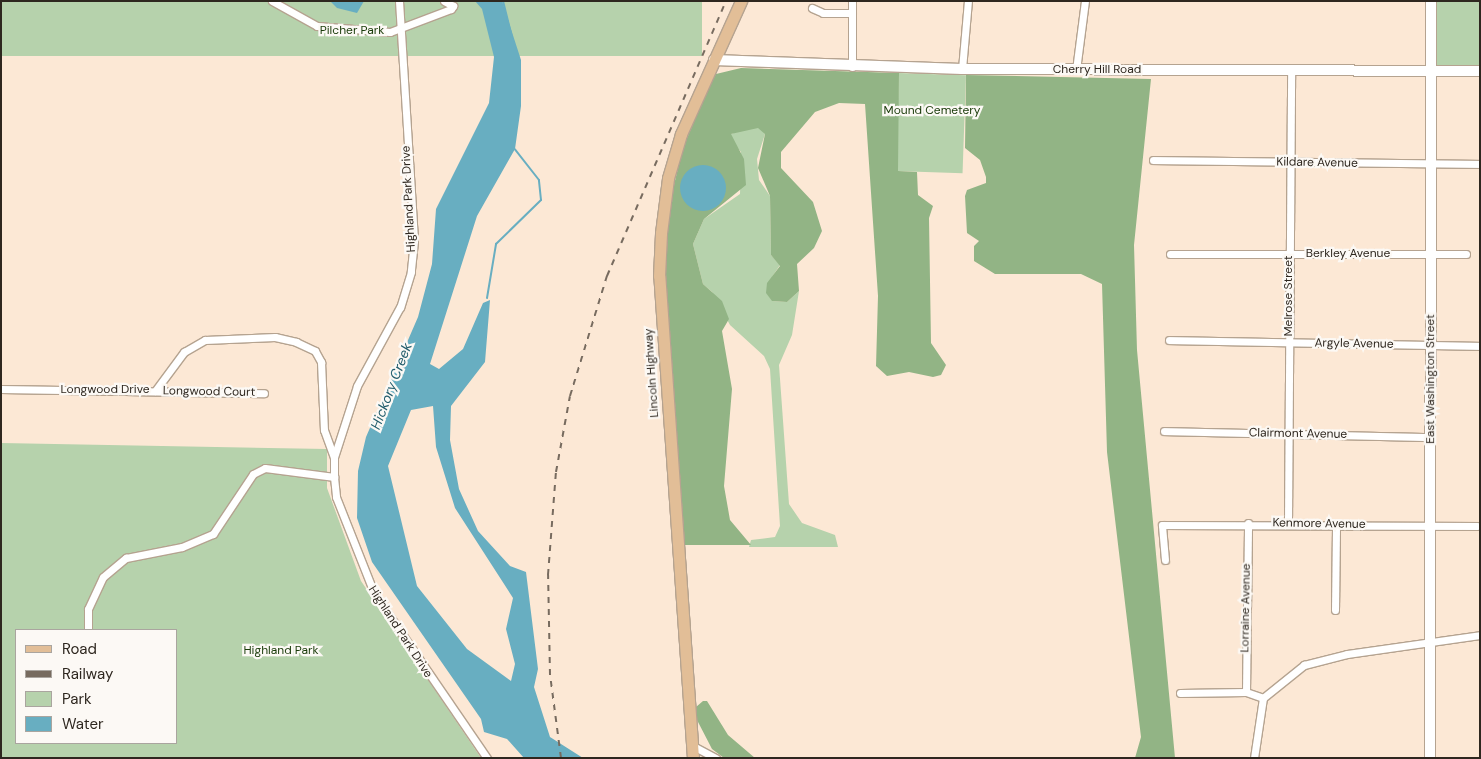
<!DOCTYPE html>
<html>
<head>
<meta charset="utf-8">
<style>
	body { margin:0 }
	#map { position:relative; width:1481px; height:759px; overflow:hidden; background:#fce8d5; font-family:"DM Sans",sans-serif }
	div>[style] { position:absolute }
	.green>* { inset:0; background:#b6d2ac; transform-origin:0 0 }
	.forest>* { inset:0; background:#92b485 }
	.water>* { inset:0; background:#68aec1 }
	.round { border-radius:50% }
	.stream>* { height:2px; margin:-1px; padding:0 1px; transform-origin:1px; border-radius:1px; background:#68aec1 }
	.roads { filter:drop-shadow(1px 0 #b5a390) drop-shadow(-1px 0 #b5a390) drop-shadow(0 1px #b5a390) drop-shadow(0 -1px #b5a390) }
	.street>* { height:7px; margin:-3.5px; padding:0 3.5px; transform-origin:3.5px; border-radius:3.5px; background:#fff }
	.secondary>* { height:10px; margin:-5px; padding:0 5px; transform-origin:5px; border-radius:5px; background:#fff }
	.primary>* { height:11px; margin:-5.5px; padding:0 5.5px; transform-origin:5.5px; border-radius:5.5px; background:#e2be97 }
	.rail>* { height:2px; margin-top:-1px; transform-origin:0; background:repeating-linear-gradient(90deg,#776b5f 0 6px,transparent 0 12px) }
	span { translate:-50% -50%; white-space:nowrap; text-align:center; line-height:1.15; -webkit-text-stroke:4.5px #fcf9f5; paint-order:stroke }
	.park-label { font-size:12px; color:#183a08 }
	.street-label { font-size:12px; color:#2e271f }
	.water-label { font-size:14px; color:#235d6c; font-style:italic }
	.frame { position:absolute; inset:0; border:2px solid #2e271f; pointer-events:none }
	.legend { position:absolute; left:15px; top:629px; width:162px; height:115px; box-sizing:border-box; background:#fcf9f5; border:1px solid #aaa59f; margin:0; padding:6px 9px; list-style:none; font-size:15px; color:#2e271f }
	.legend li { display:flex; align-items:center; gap:10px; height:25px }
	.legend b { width:25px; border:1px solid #aaa59f }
</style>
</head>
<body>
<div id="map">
	<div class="green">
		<div style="left:1px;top:1px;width:701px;height:55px"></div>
		<div style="left:1434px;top:1px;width:46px;height:68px"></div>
		<div style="left:899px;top:73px;width:67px;height:98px;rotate:2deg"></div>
		<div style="clip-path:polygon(748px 128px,762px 128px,765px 134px,757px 159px,759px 180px,770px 196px,771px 255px,780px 265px,772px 277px,772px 301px,787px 302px,799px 291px,792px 335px,779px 365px,789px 504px,802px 523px,835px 535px,838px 547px,749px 547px,751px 540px,775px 537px,780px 526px,770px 369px,764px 356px,730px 325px,712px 292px,703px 284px,693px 244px,704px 219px,740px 194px,741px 152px,730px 139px,731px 134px)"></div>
		<div style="clip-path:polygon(evenodd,1px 443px,327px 449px,327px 488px,361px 581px,481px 758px,1px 758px,1px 443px,16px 630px,176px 630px,176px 743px,16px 743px,16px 630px)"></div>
	</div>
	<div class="forest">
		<div style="clip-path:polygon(741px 68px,899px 73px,898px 171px,917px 172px,918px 195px,933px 206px,929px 218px,931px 343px,946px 365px,941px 375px,933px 377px,909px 372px,887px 376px,876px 366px,878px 296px,865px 104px,839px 103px,815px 112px,781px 152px,781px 168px,813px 202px,822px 231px,814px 248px,797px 264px,799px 291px,787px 302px,772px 301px,766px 293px,767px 283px,780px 266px,771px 255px,770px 196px,758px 168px,765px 134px,758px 128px,731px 134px,744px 159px,746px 185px,704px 219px,693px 244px,703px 284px,722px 301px,729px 319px,722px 331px,732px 389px,724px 486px,730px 520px,751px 545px,681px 545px,663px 257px,670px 201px,683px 148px,710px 83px,716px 74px)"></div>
		<div style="clip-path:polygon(966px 75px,1151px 79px,1134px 245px,1137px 350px,1175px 758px,1135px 758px,1141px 737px,1107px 452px,1102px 284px,1081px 274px,995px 274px,974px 261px,974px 246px,979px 241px,967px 233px,965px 196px,967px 190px,986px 183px,986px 177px,980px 160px,965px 148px)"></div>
		<div style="clip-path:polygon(703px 701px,707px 701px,728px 735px,755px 758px,724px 758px,712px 749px,697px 720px,696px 707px)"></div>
	</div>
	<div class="water">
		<div style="clip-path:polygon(330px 1px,364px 1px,357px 13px,337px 8px)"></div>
		<div style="clip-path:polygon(evenodd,475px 1px,502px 1px,521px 60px,521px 106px,515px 149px,477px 216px,430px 364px,439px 369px,463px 349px,483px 303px,490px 300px,485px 362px,451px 406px,450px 440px,459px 489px,478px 531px,510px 566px,526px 572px,538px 669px,534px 687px,550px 737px,583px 758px,524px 758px,507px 739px,484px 732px,481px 719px,372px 562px,357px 518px,358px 471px,366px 437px,418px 317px,432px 264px,436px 209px,489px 103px,494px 57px,482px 9px,475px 1px,433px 406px,436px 447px,455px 508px,513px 598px,506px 629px,515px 664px,511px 681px,467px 649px,417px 586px,388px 466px,411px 410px,433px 406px)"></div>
		<div class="round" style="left:680px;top:165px;width:46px;height:46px"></div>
	</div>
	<div class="stream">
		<div style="left:503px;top:1px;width:37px;rotate:76deg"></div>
		<div style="left:487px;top:298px;width:55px;rotate:-80.5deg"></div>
		<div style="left:496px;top:244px;width:63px;rotate:-44.4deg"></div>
		<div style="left:541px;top:200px;width:20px;rotate:-96deg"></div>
		<div style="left:539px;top:180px;width:39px;rotate:-128deg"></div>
	</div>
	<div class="roads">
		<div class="street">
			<div style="left:272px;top:1px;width:51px;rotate:29.1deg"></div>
			<div style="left:317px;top:26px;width:73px;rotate:4.7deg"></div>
			<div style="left:390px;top:32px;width:65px;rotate:-20.7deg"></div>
			<div style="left:451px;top:9px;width:4px;rotate:-56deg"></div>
			<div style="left:453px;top:6px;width:10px;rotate:-151deg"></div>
			<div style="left:399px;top:1px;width:240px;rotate:86.4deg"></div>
			<div style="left:414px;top:241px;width:31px;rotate:96deg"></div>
			<div style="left:411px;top:272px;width:37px;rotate:107deg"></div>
			<div style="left:400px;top:307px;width:90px;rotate:118.6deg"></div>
			<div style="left:357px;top:386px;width:75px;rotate:107.9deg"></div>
			<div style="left:334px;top:457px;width:20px;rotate:90deg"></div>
			<div style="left:334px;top:477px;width:20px;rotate:84deg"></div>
			<div style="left:336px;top:497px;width:103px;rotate:68.4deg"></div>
			<div style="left:374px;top:593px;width:200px;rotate:55.6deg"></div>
			<div style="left:812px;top:8px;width:12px;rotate:24deg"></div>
			<div style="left:823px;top:13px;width:29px"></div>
			<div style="left:852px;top:67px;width:66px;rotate:-90deg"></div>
			<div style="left:962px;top:69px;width:68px;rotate:-85deg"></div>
			<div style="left:1076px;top:70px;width:70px;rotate:-82.6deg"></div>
			<div style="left:1153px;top:160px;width:327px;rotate:0.7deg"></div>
			<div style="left:1170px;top:254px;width:296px"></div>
			<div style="left:1169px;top:340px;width:311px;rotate:1.1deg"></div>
			<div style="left:1px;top:389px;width:263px;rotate:0.9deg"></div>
			<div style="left:155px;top:391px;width:49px;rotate:-53.4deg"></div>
			<div style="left:184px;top:352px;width:24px;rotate:-30deg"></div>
			<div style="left:205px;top:340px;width:70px;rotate:-2.5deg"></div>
			<div style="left:275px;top:337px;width:22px;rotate:13deg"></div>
			<div style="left:296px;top:342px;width:21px;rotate:25deg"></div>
			<div style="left:315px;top:351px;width:13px;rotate:61deg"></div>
			<div style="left:321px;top:362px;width:68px;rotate:87.5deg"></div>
			<div style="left:324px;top:430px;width:29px;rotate:70deg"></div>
			<div style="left:1164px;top:431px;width:267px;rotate:1.3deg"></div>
			<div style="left:1288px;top:522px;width:452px;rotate:-89.6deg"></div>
			<div style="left:1165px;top:560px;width:35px;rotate:-95deg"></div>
			<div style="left:1162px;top:525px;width:315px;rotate:0.2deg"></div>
			<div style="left:1335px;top:610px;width:86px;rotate:-89.3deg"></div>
			<div style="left:88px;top:630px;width:21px;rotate:-90deg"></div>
			<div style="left:88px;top:609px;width:35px;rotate:-65deg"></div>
			<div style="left:103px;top:577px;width:30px;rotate:-40deg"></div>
			<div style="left:126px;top:558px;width:57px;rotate:-11.1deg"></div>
			<div style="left:182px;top:547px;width:34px;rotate:-23deg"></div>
			<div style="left:213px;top:534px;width:72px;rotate:-56.3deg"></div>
			<div style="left:253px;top:474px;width:13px;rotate:-27deg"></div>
			<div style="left:265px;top:468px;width:70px;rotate:7.4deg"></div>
			<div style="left:1246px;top:692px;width:169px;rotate:-89.3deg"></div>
			<div style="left:1180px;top:693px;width:66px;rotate:-0.9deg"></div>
			<div style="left:1246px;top:692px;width:18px;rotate:19deg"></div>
			<div style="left:693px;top:746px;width:26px;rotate:28deg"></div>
			<div style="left:1254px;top:758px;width:61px;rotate:-81.5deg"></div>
			<div style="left:1263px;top:698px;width:53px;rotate:-38.8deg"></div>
			<div style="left:1304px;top:665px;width:44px;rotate:-14.3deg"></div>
			<div style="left:1347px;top:654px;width:134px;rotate:-8.1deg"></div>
		</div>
		<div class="secondary">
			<div style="left:714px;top:60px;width:248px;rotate:2.1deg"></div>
			<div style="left:962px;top:69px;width:518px;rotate:0.22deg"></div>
			<div style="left:1430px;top:758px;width:757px;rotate:-89.92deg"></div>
		</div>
		<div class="primary">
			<div style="left:693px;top:758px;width:483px;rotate:-94deg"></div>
			<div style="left:659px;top:276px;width:43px;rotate:-87.3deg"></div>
			<div style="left:661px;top:233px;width:55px;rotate:-82.7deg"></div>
			<div style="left:668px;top:178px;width:46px;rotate:-73.5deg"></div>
			<div style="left:681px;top:134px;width:146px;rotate:-65.7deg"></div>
		</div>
	</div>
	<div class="rail">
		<div style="left:561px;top:758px;width:84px;rotate:-97.5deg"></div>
		<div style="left:550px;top:675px;width:100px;rotate:-91.1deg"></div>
		<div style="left:548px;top:575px;width:103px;rotate:-85.6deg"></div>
		<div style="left:556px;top:472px;width:77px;rotate:-79.6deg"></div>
		<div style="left:570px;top:396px;width:126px;rotate:-72.9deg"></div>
		<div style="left:607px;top:276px;width:300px;rotate:-66.6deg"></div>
	</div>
	<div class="park-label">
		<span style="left:352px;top:31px">Pilcher Park</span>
		<span style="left:932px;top:111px">Mound Cemetery</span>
		<span style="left:281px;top:651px">Highland Park</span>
	</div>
	<div class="street-label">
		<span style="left:1097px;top:70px">Cherry Hill Road</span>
		<span style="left:1317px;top:163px;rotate:1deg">Kildare Avenue</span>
		<span style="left:409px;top:199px;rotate:-93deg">Highland Park Drive</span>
		<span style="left:1348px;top:254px">Berkley Avenue</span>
		<span style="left:1289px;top:296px;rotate:-90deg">Melrose Street</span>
		<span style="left:1354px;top:344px;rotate:1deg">Argyle Avenue</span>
		<span style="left:652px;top:373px;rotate:-94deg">Lincoln Highway</span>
		<span style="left:1431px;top:379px;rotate:-90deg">East Washington Street</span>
		<span style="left:105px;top:390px">Longwood Drive</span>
		<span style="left:209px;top:392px;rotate:1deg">Longwood Court</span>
		<span style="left:1298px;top:434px;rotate:1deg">Clairmont Avenue</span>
		<span style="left:1319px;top:524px;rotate:1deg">Kenmore Avenue</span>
		<span style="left:1246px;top:608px;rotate:-89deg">Lorraine Avenue</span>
		<span style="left:400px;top:632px;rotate:57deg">Highland Park Drive</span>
	</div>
	<div class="water-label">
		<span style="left:391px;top:386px;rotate:-69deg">Hickory Creek</span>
	</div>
	<div class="frame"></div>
	<ul class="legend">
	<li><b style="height:6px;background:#e2be97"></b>Road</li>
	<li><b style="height:6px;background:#776b5f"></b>Railway</li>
	<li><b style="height:14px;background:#b6d2ac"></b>Park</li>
	<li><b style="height:14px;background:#68aec1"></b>Water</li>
	</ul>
</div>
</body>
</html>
